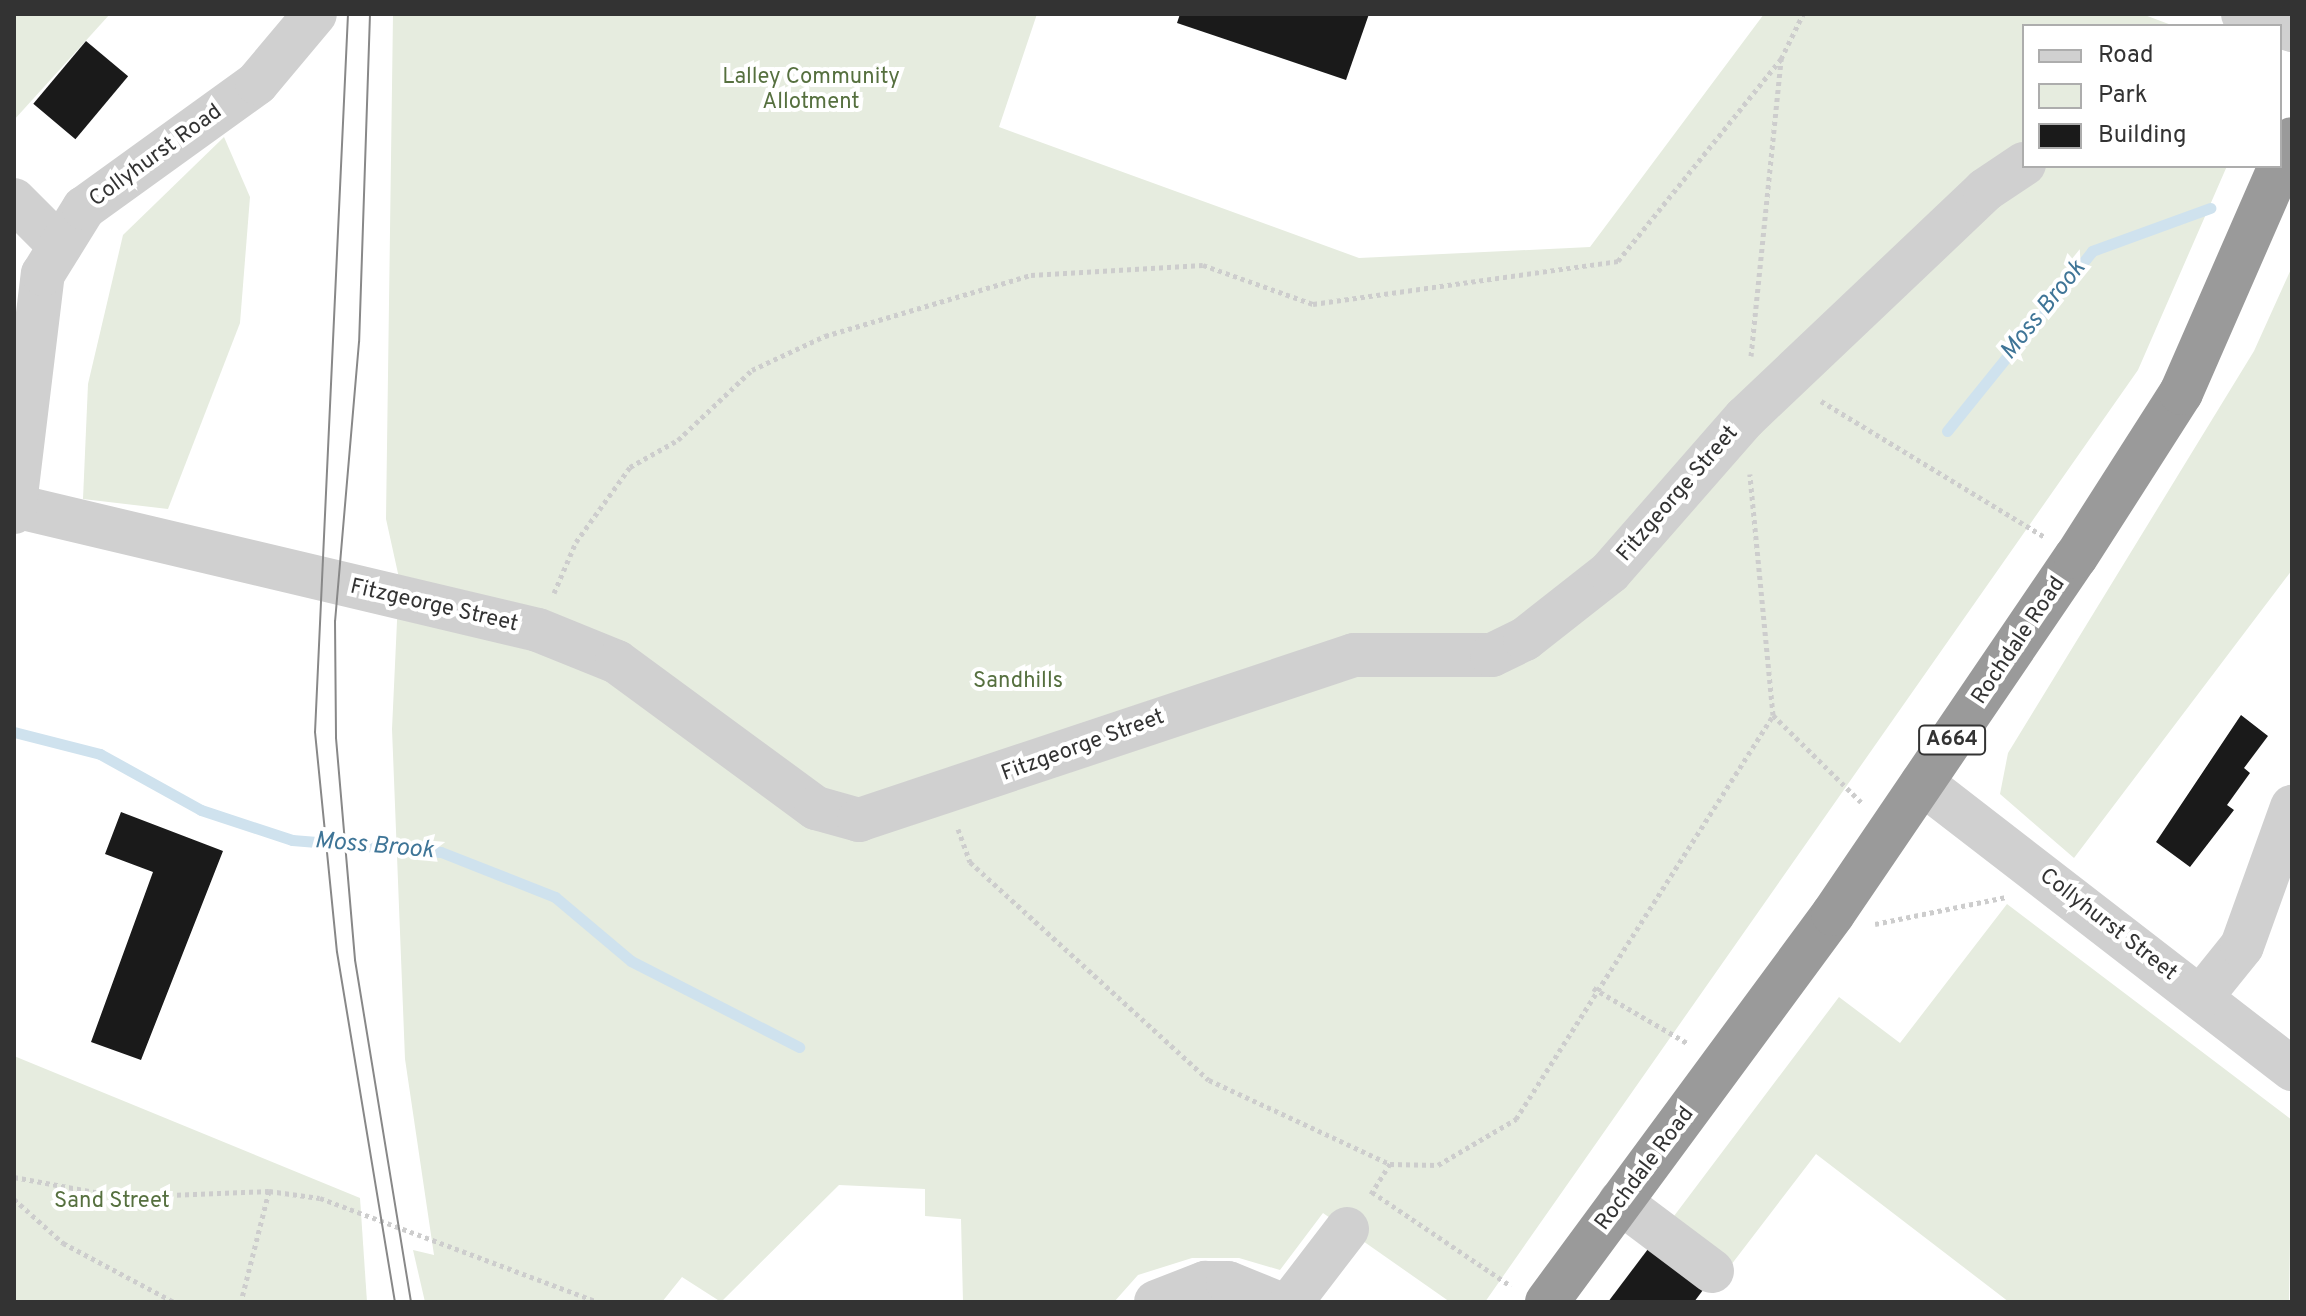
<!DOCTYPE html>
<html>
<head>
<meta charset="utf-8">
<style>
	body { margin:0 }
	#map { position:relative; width:2306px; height:1316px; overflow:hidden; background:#fff; font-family:Overpass,sans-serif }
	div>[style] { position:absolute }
	.green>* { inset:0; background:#e6ecdf }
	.stream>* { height:11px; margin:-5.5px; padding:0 5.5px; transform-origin:5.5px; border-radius:5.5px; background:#cfe2ee }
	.building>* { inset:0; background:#1a1a1a; transform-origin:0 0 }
	.path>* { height:5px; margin-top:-2.5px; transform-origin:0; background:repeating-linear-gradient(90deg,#cdcdcd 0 4px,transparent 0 8px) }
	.minor>* { height:44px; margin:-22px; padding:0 22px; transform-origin:22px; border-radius:22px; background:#d0d0d0 }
	.highway>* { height:44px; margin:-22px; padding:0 22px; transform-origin:22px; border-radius:22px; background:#9a9a9a }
	.tram>* { height:2px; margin:-1px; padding:0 1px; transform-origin:1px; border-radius:1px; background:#888 }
	span { translate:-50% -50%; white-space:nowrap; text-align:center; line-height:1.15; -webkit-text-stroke:8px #fff; paint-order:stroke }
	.shield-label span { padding:2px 6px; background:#fff; border:2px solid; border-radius:6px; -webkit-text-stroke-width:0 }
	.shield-label { font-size:20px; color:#333; font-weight:700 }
	.park-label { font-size:22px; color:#56703f }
	.street-label { font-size:22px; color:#333 }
	.water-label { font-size:24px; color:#3f7597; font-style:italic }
	.frame { position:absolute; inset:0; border:16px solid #333; pointer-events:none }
	.legend { position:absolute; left:2022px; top:24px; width:260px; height:144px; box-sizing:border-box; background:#fff; border:2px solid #adadad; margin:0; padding:10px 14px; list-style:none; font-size:24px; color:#333 }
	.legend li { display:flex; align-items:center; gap:16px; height:40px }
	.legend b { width:40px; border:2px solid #adadad }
</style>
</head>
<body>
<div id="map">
	<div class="green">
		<div style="clip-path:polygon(14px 14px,110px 14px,14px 120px)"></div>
		<div style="clip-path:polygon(393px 14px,1037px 14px,999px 127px,1359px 258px,1590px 247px,1764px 14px,2142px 14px,2174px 26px,2024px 26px,2024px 166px,2227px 166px,2138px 370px,1485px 1302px,1450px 1302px,1323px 1213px,1280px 1270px,1239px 1258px,1192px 1258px,1138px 1275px,1114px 1302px,963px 1302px,961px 1219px,925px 1216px,925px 1189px,839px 1185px,721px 1302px,682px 1277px,662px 1302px,425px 1302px,413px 1250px,434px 1255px,405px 1059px,392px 729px,399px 578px,386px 519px)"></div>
		<div style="clip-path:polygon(224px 137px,250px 197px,240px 323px,168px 509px,83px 499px,88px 384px,123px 235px)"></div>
		<div style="clip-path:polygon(2292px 267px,2292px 570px,2074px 858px,2000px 794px,2008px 753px,2254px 351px)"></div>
		<div style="clip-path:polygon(2007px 904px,2292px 1120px,2289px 1302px,2009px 1302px,1816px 1154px,1731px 1265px,1671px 1220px,1839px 997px,1900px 1043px)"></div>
		<div style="clip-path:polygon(14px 1056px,360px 1198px,367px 1302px,14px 1302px)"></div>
	</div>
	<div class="stream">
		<div style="left:1947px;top:431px;width:231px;rotate:-51.1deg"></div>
		<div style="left:2092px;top:251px;width:126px;rotate:-20deg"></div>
		<div style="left:14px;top:732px;width:89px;rotate:14.3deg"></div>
		<div style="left:100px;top:754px;width:115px;rotate:29deg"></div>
		<div style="left:201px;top:810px;width:96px;rotate:18.2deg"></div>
		<div style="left:292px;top:840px;width:149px;rotate:4.6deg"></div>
		<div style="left:441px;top:852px;width:123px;rotate:21.5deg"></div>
		<div style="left:555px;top:897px;width:99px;rotate:40.1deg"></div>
		<div style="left:631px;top:961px;width:189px;rotate:27.1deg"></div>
	</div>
	<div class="building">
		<div style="clip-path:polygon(1180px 14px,1369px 14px,1346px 80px,1177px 23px)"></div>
		<div style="left:86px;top:41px;width:55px;height:82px;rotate:40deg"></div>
		<div style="clip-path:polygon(2241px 715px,2268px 736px,2244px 768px,2250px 773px,2227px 805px,2234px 810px,2190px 867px,2156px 842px)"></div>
		<div style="clip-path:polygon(121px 812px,223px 851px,141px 1060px,91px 1042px,153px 872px,105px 854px)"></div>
		<div style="clip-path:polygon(1648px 1249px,1703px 1290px,1694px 1302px,1608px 1302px)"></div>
	</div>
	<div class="path">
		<div style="left:1751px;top:356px;width:299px;rotate:-84.2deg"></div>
		<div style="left:1821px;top:401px;width:262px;rotate:31.3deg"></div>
		<div style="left:554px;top:593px;width:56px;rotate:-66.7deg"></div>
		<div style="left:576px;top:542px;width:92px;rotate:-54.2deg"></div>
		<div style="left:630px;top:467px;width:55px;rotate:-29.4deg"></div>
		<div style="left:678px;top:440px;width:102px;rotate:-43.4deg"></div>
		<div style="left:752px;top:370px;width:81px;rotate:-25deg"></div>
		<div style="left:825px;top:336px;width:215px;rotate:-16.5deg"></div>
		<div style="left:1031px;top:275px;width:172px;rotate:-3.3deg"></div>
		<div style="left:1203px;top:265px;width:117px;rotate:19.5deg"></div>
		<div style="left:1313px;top:304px;width:308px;rotate:-8deg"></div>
		<div style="left:1618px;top:261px;width:260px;rotate:-51.1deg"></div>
		<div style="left:1781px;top:59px;width:50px;rotate:-63.9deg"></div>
		<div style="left:1773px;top:715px;width:127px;rotate:44.7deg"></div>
		<div style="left:958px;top:829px;width:35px;rotate:70deg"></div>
		<div style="left:970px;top:862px;width:323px;rotate:42.4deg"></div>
		<div style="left:1209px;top:1080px;width:200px;rotate:24.9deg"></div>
		<div style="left:1390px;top:1164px;width:48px;rotate:1.2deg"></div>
		<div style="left:1438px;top:1165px;width:91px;rotate:-30.5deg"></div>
		<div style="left:1516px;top:1119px;width:479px;rotate:-57.5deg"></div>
		<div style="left:1773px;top:715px;width:242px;rotate:-95.5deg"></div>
		<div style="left:1875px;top:924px;width:134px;rotate:-11.6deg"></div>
		<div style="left:1593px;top:988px;width:109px;rotate:30.3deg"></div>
		<div style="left:14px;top:1177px;width:109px;rotate:10.6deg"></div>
		<div style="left:121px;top:1197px;width:148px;rotate:-2.3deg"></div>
		<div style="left:269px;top:1191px;width:114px;rotate:104.2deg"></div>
		<div style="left:269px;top:1191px;width:51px;rotate:7.8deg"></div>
		<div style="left:320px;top:1198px;width:297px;rotate:20.5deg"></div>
		<div style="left:1372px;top:1192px;width:168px;rotate:34.1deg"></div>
		<div style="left:1371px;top:1194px;width:36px;rotate:-58deg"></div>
		<div style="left:14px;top:1199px;width:66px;rotate:41.9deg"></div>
		<div style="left:63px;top:1243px;width:126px;rotate:28deg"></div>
	</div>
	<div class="minor">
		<div style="left:2243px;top:14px;width:52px;rotate:18.1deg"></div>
		<div style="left:14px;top:200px;width:65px;rotate:45deg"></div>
		<div style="left:15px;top:506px;width:537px;rotate:13.34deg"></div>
		<div style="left:538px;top:630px;width:85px;rotate:22.1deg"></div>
		<div style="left:617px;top:662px;width:247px;rotate:36.3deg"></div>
		<div style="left:816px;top:808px;width:45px;rotate:15.6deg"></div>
		<div style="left:859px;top:820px;width:522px;rotate:-18.43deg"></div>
		<div style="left:1354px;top:655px;width:138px"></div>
		<div style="left:1492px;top:655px;width:37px;rotate:-26deg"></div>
		<div style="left:1525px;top:639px;width:108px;rotate:-38.2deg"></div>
		<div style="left:1610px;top:572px;width:205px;rotate:-48.8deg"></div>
		<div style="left:1745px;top:418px;width:331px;rotate:-43.5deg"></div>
		<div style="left:1985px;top:190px;width:47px;rotate:-33.7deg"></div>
		<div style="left:14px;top:512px;width:240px;rotate:-83.1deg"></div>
		<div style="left:43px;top:274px;width:78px;rotate:-58.2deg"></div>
		<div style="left:84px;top:208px;width:213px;rotate:-35.8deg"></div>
		<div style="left:257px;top:83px;width:90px;rotate:-50deg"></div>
		<div style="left:1922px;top:783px;width:468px;rotate:37.7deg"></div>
		<div style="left:2201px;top:997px;width:65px;rotate:-51.2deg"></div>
		<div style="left:2242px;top:946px;width:148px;rotate:-70.2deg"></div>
		<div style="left:1620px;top:1202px;width:115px;rotate:36.9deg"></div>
		<div style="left:1156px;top:1302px;width:53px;rotate:-21.2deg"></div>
		<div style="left:1205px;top:1283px;width:23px"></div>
		<div style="left:1228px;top:1283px;width:51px;rotate:22deg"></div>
		<div style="left:1291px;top:1302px;width:92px;rotate:-52.5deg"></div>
	</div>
	<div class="highway">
		<div style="left:1547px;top:1302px;width:482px;rotate:-53.6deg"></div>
		<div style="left:1833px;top:914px;width:432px;rotate:-55.8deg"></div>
		<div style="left:2076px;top:557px;width:195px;rotate:-57.4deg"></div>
		<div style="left:2181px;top:393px;width:277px;rotate:-66.4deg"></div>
	</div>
	<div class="tram">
		<div style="left:348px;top:14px;width:719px;rotate:92.63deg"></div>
		<div style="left:315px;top:732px;width:221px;rotate:84.3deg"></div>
		<div style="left:337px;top:952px;width:355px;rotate:80.6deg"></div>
		<div style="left:370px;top:14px;width:328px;rotate:91.9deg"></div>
		<div style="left:359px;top:342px;width:280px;rotate:94.9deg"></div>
		<div style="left:335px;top:621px;width:117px;rotate:89.5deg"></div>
		<div style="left:336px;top:738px;width:223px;rotate:85.1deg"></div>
		<div style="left:355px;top:960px;width:347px;rotate:80.7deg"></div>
	</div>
	<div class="shield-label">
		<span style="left:1952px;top:740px">A664</span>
	</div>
	<div class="park-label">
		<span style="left:811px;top:90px">Lalley Community<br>Allotment</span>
		<span style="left:1018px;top:682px">Sandhills</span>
		<span style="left:112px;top:1202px">Sand Street</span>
	</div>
	<div class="street-label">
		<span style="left:156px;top:156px;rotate:-36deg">Collyhurst Road</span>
		<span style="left:1678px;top:494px;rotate:-49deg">Fitzgeorge Street</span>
		<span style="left:434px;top:606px;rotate:13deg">Fitzgeorge Street</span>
		<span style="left:2019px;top:641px;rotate:-56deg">Rochdale Road</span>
		<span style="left:1083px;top:746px;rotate:-20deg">Fitzgeorge Street</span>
		<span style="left:2108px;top:925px;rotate:38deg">Collyhurst Street</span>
		<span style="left:1645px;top:1169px;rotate:-53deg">Rochdale Road</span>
	</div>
	<div class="water-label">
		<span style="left:2044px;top:311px;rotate:-51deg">Moss Brook</span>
		<span style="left:374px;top:847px;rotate:5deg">Moss Brook</span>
	</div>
	<div class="frame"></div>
	<ul class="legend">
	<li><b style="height:10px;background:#d0d0d0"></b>Road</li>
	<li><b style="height:22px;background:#e6ecdf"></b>Park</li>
	<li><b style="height:22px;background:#1a1a1a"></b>Building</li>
	</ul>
</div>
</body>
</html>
